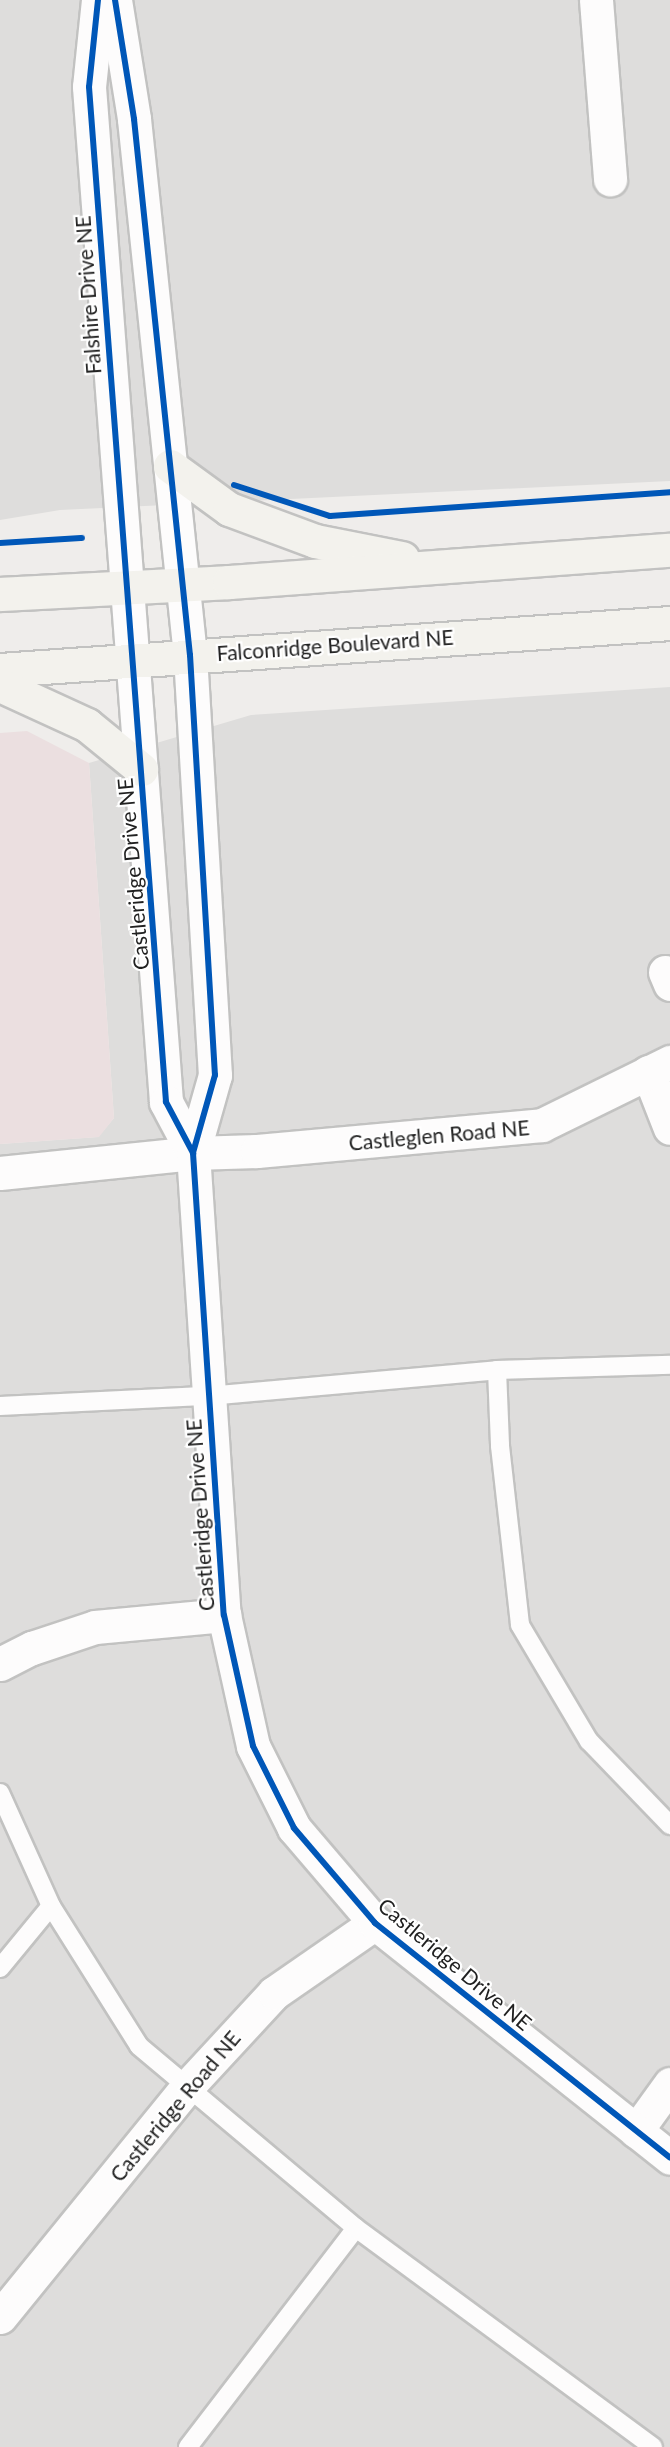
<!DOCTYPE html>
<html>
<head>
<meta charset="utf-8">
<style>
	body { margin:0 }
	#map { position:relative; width:670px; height:2447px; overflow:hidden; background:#efedeb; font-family:Lato,sans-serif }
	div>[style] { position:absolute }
	.residential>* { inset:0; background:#dedddc }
	.commercial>* { inset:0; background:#ebdfe0 }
	.roads { filter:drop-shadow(2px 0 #c2c2c1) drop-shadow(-2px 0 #c2c2c1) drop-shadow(0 2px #c2c2c1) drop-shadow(0 -2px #c2c2c1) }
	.service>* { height:18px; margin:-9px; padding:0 9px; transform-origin:9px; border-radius:9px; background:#fdfcfc }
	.minor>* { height:33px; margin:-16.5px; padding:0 16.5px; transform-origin:16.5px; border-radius:16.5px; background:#fdfcfc }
	.tertiary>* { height:33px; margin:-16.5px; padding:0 16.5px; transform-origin:16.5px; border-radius:16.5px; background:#fdfcfc }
	.secondary>* { height:33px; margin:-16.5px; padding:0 16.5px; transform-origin:16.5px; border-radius:16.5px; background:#f3f2ed }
	.cycleway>* { height:6px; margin:-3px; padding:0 3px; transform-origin:3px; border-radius:3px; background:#0057b8 }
	span { translate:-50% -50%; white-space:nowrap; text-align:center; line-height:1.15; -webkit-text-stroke:4.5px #fff; paint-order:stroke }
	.street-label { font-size:21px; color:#212121 }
</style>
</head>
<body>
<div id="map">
	<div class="residential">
		<div style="clip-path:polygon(0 0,670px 0,670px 481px,60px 510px,0 520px)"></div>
		<div style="clip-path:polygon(670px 687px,670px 2447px,0 2447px,0 1144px,98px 1137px,114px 1118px,89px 763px,251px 715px)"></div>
	</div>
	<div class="commercial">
		<div style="clip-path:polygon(27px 731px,89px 763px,114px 1118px,99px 1137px,0 1144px,0 733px)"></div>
	</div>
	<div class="roads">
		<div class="service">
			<div style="left:497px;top:1370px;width:173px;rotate:-1.7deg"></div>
			<div style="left:0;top:1406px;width:208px;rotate:-2.8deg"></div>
			<div style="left:208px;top:1396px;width:290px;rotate:-5.1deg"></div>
			<div style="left:497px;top:1370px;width:76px;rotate:87.7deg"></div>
			<div style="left:500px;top:1446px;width:180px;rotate:83.6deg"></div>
			<div style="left:520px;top:1625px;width:135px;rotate:59.3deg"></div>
			<div style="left:589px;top:1741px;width:117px;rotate:46deg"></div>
			<div style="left:0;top:1793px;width:124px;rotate:65.7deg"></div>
			<div style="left:51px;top:1906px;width:165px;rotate:57.8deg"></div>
			<div style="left:139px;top:2046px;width:283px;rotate:40deg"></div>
			<div style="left:0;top:1968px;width:80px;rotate:-50.6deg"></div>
			<div style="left:188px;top:2447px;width:276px;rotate:-52.5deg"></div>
			<div style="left:356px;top:2228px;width:369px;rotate:36.4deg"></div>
		</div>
		<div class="minor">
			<div style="left:596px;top:0;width:180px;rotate:85.5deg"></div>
			<div style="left:665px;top:972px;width:13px;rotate:67deg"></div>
			<div style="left:648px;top:1072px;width:60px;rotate:68.6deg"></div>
			<div style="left:0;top:1173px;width:194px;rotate:-5.9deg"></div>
			<div style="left:193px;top:1153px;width:64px;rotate:-1.8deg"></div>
			<div style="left:257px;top:1151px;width:286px;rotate:-5.2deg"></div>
			<div style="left:542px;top:1125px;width:143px;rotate:-26.2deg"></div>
			<div style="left:0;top:1664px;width:36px;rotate:-27deg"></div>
			<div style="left:32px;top:1648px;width:66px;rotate:-18.4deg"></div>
			<div style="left:95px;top:1627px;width:130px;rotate:-5.3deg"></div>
			<div style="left:636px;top:2131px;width:58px;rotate:-54.1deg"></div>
			<div style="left:0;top:2317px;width:296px;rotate:-50.9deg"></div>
			<div style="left:187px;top:2087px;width:128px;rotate:-47.2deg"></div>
			<div style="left:274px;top:1993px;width:123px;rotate:-34.7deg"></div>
		</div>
		<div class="tertiary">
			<div style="left:98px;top:0;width:87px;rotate:95.9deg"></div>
			<div style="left:89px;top:87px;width:1018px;rotate:85.66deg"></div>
			<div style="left:166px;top:1102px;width:58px;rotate:62.1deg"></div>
			<div style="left:115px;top:0;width:121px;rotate:80.9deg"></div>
			<div style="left:134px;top:119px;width:539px;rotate:84.04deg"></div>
			<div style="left:190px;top:655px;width:421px;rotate:86.6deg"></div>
			<div style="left:215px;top:1075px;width:81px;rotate:105.8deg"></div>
			<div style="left:193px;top:1153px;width:463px;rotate:86.2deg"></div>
			<div style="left:224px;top:1615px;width:134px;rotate:77.5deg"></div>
			<div style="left:253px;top:1746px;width:92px;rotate:63.4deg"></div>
			<div style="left:294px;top:1828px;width:125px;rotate:49.5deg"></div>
			<div style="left:375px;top:1923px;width:377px;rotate:38.5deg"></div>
		</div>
		<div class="secondary">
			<div style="left:170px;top:466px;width:73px;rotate:36.1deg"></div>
			<div style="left:229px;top:509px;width:92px;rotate:20.4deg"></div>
			<div style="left:315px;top:541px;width:89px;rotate:11.1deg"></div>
			<div style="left:0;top:594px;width:229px;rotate:-3deg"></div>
			<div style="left:229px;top:582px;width:442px;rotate:-4.2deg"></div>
			<div style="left:0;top:670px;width:672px;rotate:-4.01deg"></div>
			<div style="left:0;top:685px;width:96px;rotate:24.7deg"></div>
			<div style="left:87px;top:725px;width:70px;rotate:39.2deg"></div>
		</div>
	</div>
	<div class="cycleway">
		<div style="left:98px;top:0;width:87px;rotate:95.9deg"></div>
		<div style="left:89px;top:87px;width:1018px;rotate:85.66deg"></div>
		<div style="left:166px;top:1102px;width:58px;rotate:62.1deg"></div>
		<div style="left:115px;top:0;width:121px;rotate:80.9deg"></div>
		<div style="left:134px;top:119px;width:539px;rotate:84.04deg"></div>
		<div style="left:190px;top:655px;width:421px;rotate:86.6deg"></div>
		<div style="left:215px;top:1075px;width:81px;rotate:105.8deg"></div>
		<div style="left:193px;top:1153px;width:463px;rotate:86.2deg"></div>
		<div style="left:224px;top:1615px;width:134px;rotate:77.5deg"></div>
		<div style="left:253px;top:1746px;width:92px;rotate:63.4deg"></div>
		<div style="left:294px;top:1828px;width:125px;rotate:49.5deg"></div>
		<div style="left:375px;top:1923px;width:377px;rotate:38.5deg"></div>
		<div style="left:234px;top:485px;width:101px;rotate:17.9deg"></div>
		<div style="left:330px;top:516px;width:341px;rotate:-4deg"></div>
		<div style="left:0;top:543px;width:82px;rotate:-3.5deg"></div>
	</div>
	<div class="street-label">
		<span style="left:88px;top:295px;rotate:-94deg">Falshire Drive NE</span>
		<span style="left:335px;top:645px;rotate:-4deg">Falconridge Boulevard NE</span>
		<span style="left:133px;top:874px;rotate:-95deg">Castleridge Drive NE</span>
		<span style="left:439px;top:1135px;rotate:-5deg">Castleglen Road NE</span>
		<span style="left:200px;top:1515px;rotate:-94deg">Castleridge Drive NE</span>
		<span style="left:455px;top:1964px;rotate:40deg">Castleridge Drive NE</span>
		<span style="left:175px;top:2106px;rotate:-50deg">Castleridge Road NE</span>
	</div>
</div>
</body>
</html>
